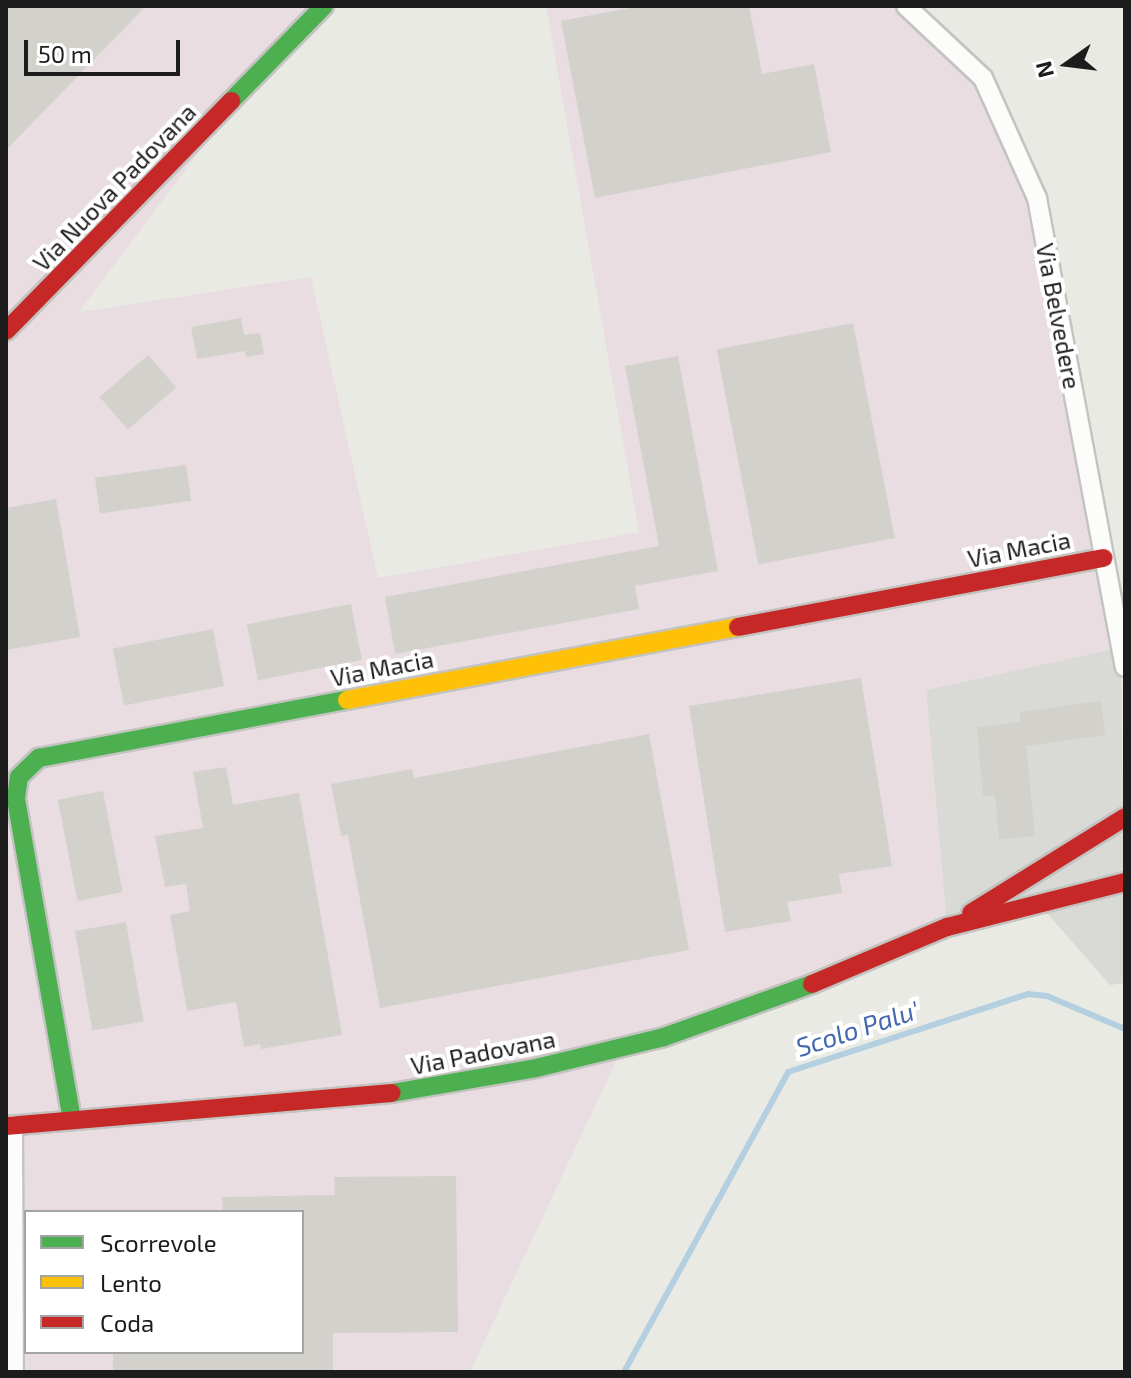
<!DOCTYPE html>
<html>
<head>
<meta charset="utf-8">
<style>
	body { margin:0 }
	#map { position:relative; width:1131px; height:1378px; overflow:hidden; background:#eaeae4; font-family:"Exo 2",sans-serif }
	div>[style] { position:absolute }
	.residential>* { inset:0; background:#d9d9d5 }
	.industrial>* { inset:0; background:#e9dde2 }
	.stream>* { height:6px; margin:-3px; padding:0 3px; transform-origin:3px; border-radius:3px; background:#b4d0e0 }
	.building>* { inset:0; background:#d3d1cc; transform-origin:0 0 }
	.roads { filter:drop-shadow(2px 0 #c3c3c0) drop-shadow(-2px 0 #c3c3c0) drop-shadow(0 2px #c3c3c0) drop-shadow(0 -2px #c3c3c0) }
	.street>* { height:18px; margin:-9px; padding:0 9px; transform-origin:9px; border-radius:9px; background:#fcfcfb }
	.fast>* { height:18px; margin:-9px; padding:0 9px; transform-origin:9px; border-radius:9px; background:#4caf50 }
	.slow>* { height:18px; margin:-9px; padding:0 9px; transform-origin:9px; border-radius:9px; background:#ffc107 }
	.jam>* { height:18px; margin:-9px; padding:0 9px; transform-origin:9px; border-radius:9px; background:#c62828 }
	span { translate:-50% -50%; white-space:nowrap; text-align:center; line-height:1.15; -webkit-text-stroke:8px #fff; paint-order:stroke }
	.street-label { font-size:24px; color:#1c1c1c }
	.water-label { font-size:26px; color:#4368b0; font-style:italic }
	.frame { position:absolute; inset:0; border:8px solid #1c1c1c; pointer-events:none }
	.legend { position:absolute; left:24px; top:1210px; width:280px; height:144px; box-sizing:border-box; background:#fff; border:2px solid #a4a4a4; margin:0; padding:10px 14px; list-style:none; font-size:24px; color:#1c1c1c }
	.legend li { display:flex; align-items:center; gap:16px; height:40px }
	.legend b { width:40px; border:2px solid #a4a4a4 }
	.north { position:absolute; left:1027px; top:24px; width:80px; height:80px; -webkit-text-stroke:6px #fff; paint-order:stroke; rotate:256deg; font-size:22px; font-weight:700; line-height:32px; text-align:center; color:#1c1c1c }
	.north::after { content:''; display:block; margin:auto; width:28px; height:36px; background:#1c1c1c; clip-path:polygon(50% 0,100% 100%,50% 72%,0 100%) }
	.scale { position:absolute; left:24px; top:40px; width:156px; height:36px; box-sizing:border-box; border:4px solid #1c1c1c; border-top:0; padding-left:10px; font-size:24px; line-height:28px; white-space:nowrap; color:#1c1c1c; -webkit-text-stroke:6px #fff; paint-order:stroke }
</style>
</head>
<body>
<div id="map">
	<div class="residential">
		<div style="clip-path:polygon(1121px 647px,1125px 983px,1110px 985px,1038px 903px,947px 927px,926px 690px)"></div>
	</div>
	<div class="industrial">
		<div style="clip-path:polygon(evenodd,6px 6px,323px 6px,259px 72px,79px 312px,311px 277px,378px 578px,639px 532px,546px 6px,906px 6px,983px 78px,1037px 198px,1121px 647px,926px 690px,947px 927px,623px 1047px,470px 1372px,6px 1372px,6px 6px,26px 1212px,302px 1212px,302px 1352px,26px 1352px,26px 1212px)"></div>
	</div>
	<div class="stream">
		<div style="left:624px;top:1372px;width:342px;rotate:-61.3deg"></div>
		<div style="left:788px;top:1072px;width:252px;rotate:-18deg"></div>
		<div style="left:1028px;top:994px;width:19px;rotate:6deg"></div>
		<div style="left:1047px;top:996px;width:85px;rotate:22.9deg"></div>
	</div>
	<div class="building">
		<div style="clip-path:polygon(6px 6px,146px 6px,6px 150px)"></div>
		<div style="clip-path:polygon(640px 6px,749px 6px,762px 74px,814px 64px,831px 152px,595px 198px,561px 21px)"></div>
		<div style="clip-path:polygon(241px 318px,244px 335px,260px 333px,264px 354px,246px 357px,245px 351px,197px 359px,191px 327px)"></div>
		<div style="left:853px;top:323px;width:219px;height:139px;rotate:79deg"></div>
		<div style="left:148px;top:355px;width:43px;height:64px;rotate:49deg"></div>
		<div style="clip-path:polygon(678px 356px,718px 571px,635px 586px,639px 609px,395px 654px,385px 597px,659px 546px,625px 366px)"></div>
		<div style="left:186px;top:465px;width:36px;height:92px;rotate:82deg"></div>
		<div style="clip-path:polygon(56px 499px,80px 637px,6px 650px,6px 508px)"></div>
		<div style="left:351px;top:604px;width:57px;height:106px;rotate:79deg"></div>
		<div style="left:213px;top:629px;width:58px;height:102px;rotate:79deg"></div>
		<div style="clip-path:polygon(861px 678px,892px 866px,839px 874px,842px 893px,787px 902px,791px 921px,725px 932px,689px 706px)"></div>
		<div style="clip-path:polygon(1101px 701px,1105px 735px,1026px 746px,1035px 836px,999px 839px,995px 795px,983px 796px,977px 727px,1021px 722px,1020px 712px)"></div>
		<div style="clip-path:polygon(649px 734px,689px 950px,380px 1008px,348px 835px,341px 836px,331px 784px,412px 769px,414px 778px)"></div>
		<div style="clip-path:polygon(226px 767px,233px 805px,299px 793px,342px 1035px,261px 1049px,260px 1044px,244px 1047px,236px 1002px,187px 1011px,170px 915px,190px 911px,186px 884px,165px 887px,155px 836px,203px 828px,193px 772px)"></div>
		<div style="left:103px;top:791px;width:103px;height:46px;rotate:79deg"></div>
		<div style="left:126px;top:922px;width:101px;height:52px;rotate:80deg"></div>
		<div style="clip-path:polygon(456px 1176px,458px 1332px,333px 1333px,333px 1372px,113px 1372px,113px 1352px,302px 1352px,302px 1212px,223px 1212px,222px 1197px,335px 1195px,334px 1177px)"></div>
	</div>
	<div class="roads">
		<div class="street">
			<div style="left:906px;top:6px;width:105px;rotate:43.1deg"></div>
			<div style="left:983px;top:78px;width:132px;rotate:65.8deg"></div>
			<div style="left:1037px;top:198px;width:477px;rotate:79.4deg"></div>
			<div style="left:13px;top:1125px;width:247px;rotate:89.8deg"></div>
		</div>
		<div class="fast">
			<div style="left:231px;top:101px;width:133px;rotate:-45.6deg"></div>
			<div style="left:392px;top:1093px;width:146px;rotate:-9.8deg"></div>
			<div style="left:536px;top:1068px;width:132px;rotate:-13.6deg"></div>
			<div style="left:664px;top:1037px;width:157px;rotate:-19.7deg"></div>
			<div style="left:72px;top:1120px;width:327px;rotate:-99.9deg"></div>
			<div style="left:16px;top:798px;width:21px;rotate:-82deg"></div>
			<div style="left:19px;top:777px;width:28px;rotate:-44deg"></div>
			<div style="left:39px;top:758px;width:313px;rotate:-10.7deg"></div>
		</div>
		<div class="slow">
			<div style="left:347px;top:700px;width:398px;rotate:-10.6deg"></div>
		</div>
		<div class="jam">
			<div style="left:6px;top:331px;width:322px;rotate:-45.6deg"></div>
			<div style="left:738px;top:627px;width:372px;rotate:-10.7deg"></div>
			<div style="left:971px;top:913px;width:181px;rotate:-31.9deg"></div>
			<div style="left:812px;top:984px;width:147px;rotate:-22.9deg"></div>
			<div style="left:947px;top:927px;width:184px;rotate:-14.2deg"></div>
			<div style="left:6px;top:1126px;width:387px;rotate:-4.9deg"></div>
		</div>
	</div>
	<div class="street-label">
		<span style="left:114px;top:187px;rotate:-46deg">Via Nuova Padovana</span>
		<span style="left:1059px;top:316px;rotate:79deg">Via Belvedere</span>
		<span style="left:1019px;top:549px;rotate:-11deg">Via Macia</span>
		<span style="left:382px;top:668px;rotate:-11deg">Via Macia</span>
		<span style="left:483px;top:1052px;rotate:-11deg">Via Padovana</span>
	</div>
	<div class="water-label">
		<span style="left:857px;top:1028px;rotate:-18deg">Scolo Palu'</span>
	</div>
	<div class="frame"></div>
	<ul class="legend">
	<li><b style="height:10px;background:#4caf50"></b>Scorrevole</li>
	<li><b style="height:10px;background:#ffc107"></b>Lento</li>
	<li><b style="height:10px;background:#c62828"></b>Coda</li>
	</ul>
	<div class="north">N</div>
	<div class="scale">50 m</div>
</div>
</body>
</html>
